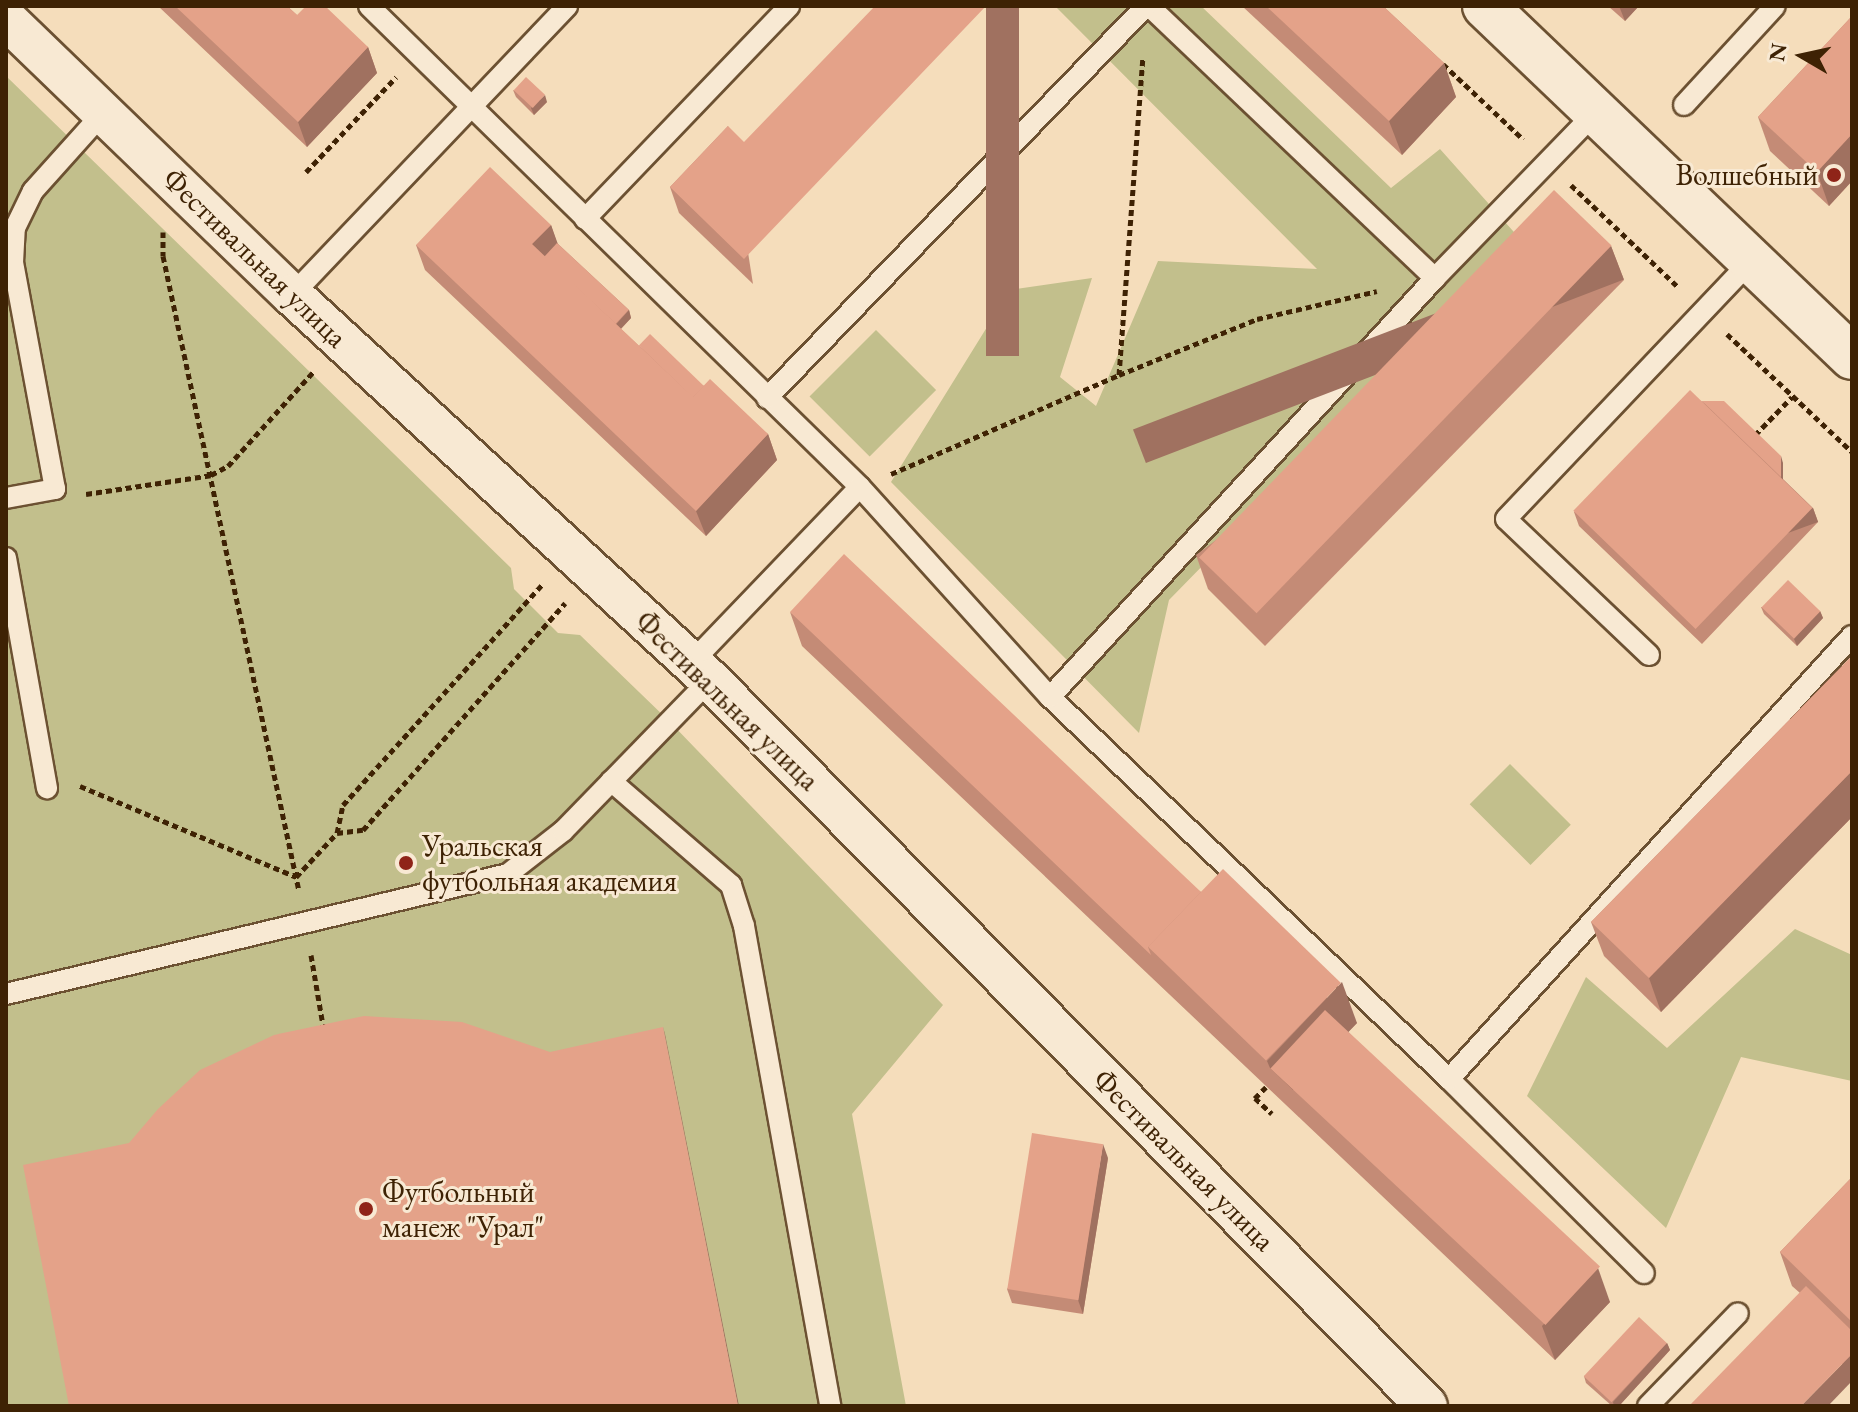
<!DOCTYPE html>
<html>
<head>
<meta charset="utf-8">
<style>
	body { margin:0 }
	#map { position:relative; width:1858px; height:1412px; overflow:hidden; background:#f5ddbb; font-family:"EB Garamond",serif }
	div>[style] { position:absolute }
	.green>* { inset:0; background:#c2bf8c; transform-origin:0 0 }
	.path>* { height:5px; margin-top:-2.5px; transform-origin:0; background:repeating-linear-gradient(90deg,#3e2204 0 6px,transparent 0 10px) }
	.roads { filter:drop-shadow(2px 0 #6c5132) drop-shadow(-2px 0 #6c5132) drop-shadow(0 2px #6c5132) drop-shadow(0 -2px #6c5132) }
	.lane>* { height:20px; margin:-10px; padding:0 10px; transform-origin:10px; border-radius:10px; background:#f8e9d3 }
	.street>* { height:40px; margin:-20px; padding:0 20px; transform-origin:20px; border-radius:20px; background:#f8e9d3 }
	.secondary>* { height:44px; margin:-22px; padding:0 22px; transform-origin:22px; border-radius:22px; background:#f8e9d3 }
	.wall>* { inset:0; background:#c48b76 }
	.shaded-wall>* { inset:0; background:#a07160; transform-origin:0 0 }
	.building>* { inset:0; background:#e4a289; transform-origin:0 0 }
	.dots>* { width:22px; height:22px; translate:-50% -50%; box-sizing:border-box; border:4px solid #f8e9d3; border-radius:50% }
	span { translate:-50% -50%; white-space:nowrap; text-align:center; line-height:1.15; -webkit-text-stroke:6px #f8e9d3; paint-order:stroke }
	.poi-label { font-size:30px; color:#3e2204 }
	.right { translate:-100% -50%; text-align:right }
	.left { translate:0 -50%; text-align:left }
	.street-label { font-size:30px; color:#3e2204 }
	.frame { position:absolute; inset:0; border:8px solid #3e2204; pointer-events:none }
	.north { position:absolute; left:1762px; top:16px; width:80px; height:80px; -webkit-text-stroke:6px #f8e9d3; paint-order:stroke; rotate:279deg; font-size:22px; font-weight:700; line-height:32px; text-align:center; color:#3e2204 }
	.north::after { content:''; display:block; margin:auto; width:28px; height:36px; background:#3e2204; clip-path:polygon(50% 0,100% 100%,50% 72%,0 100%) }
</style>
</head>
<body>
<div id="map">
	<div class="green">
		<div style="clip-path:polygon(1055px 6px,1201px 6px,1391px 188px,1440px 149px,1521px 240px,1169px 600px,1139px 733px,891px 482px,1010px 290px,1092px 278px,1060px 377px,1096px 406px,1158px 261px,1317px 269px)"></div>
		<div style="clip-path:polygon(6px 76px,511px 568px,514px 589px,558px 633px,580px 635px,669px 721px,943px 1005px,852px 1114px,906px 1406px,6px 1406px)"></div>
		<div style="left:876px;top:330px;width:85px;height:94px;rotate:45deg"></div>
		<div style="left:1510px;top:764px;width:86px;height:57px;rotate:45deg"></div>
		<div style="clip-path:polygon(1795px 929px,1852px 955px,1852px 1081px,1741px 1057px,1666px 1228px,1527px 1096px,1586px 977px,1667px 1048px)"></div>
	</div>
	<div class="path">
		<div style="left:1443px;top:64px;width:110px;rotate:43.2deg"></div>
		<div style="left:306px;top:172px;width:131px;rotate:-46.5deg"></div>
		<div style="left:1571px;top:185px;width:149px;rotate:43.6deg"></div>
		<div style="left:163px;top:232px;width:24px;rotate:90deg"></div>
		<div style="left:163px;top:256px;width:649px;rotate:77.91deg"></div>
		<div style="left:1727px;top:334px;width:172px;rotate:43.3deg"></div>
		<div style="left:1119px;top:375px;width:149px;rotate:-22.1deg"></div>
		<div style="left:1257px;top:319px;width:123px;rotate:-13.1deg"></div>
		<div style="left:1755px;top:435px;width:53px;rotate:-45.8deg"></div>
		<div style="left:891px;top:474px;width:249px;rotate:-23.5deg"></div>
		<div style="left:1119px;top:375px;width:317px;rotate:-85.7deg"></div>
		<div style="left:86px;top:494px;width:126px;rotate:-8.6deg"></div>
		<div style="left:211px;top:475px;width:19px;rotate:-28deg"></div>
		<div style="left:228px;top:466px;width:128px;rotate:-47.8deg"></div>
		<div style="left:80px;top:786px;width:234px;rotate:22.8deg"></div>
		<div style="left:296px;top:877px;width:60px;rotate:-47deg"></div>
		<div style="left:337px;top:833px;width:29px;rotate:-78deg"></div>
		<div style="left:343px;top:805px;width:298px;rotate:-47.9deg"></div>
		<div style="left:337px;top:833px;width:26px;rotate:-7deg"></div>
		<div style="left:363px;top:830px;width:304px;rotate:-48.3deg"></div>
		<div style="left:311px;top:955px;width:77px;rotate:80.3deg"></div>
		<div style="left:1266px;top:1087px;width:16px;rotate:135deg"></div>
		<div style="left:1255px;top:1098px;width:23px;rotate:43deg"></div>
	</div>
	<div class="roads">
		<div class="lane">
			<div style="left:369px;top:6px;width:687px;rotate:44.41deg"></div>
			<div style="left:860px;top:487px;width:283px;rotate:47.9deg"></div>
			<div style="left:1050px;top:697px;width:552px;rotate:43.75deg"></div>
			<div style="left:1449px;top:1079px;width:275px;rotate:44.9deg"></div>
			<div style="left:1149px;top:6px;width:395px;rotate:43.6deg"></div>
			<div style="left:1684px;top:105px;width:134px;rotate:-47.4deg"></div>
			<div style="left:585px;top:219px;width:295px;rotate:-46.2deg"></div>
			<div style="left:292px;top:295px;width:399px;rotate:-46.4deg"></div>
			<div style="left:767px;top:398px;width:545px;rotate:-45.97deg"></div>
			<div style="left:6px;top:498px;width:50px;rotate:-10.4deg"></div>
			<div style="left:55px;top:489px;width:230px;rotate:-100.5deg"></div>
			<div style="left:13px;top:263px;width:35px;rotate:-87deg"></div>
			<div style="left:15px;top:228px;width:41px;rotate:-64.1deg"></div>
			<div style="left:33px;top:191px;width:105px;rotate:-48.1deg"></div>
			<div style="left:6px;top:558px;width:234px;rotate:79.9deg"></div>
			<div style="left:1649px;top:655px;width:197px;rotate:-136.4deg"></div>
			<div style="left:1506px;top:519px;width:357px;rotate:-46.5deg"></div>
			<div style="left:691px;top:663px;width:244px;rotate:-46.2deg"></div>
			<div style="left:1050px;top:697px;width:569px;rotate:-47.42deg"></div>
			<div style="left:1435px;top:278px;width:233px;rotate:-45.9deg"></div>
			<div style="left:611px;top:781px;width:159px;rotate:40.9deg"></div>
			<div style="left:731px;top:885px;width:43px;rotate:72.4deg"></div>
			<div style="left:744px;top:926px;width:488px;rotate:79.8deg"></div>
			<div style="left:6px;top:994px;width:516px;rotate:-13.44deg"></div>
			<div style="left:508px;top:874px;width:70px;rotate:-38deg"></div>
			<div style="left:563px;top:831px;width:211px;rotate:-45.8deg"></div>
			<div style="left:1449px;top:1079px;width:599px;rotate:-47.71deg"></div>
			<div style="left:1648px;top:1406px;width:129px;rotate:-45.9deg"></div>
		</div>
		<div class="street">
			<div style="left:6px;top:19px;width:397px;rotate:44deg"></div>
			<div style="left:292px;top:295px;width:568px;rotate:42.65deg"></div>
			<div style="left:710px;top:680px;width:1020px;rotate:45.36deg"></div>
		</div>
		<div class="secondary">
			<div style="left:1485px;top:6px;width:508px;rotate:43.72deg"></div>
		</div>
	</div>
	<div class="wall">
		<div style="clip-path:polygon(158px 6px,287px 6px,297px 15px,368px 47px,377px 73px,307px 147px)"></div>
		<div style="clip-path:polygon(1242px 6px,1383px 6px,1444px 63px,1456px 97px,1402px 155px)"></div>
		<div style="clip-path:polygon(1608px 6px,1639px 6px,1625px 21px)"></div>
		<div style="clip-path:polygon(1852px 16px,1852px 181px,1829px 206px,1770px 151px,1758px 117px)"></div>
		<div style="clip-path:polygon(513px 90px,547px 102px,534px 115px,516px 97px)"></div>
		<div style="clip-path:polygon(728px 126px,753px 284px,679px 213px,670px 187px)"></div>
		<div style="clip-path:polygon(551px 225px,557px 243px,629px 310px,631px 318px,621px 329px,639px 346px,704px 386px,768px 434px,777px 460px,706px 536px,425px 270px,416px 245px)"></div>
		<div style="clip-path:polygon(1611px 246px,1624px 280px,1265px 646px,1208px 589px,1196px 555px)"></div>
		<div style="clip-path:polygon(1702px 401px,1783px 463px,1783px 479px,1813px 508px,1818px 522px,1702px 644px,1579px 526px,1574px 512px)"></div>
		<div style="clip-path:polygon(1761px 607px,1820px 611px,1823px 618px,1797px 646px,1764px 614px)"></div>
		<div style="clip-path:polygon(790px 612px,1201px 892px,1357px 1023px,1348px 1032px,1610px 1302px,1555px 1360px,802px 646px)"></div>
		<div style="clip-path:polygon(1852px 656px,1852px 817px,1661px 1012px,1604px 956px,1591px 922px)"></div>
		<div style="clip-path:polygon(1108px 1158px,1083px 1314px,1012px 1303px,1007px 1289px)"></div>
		<div style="clip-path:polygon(1852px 1177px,1852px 1381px,1800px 1293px,1792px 1286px,1780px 1252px)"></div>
		<div style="clip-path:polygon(1667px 1343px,1670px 1350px,1619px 1406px,1612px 1406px,1586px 1383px,1584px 1376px)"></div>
	</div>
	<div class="shaded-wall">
		<div style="left:986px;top:6px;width:33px;height:350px"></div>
		<div style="clip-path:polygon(1619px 6px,1639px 6px,1625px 21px)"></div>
		<div style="clip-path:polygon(368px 47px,377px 73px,307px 147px,298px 122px)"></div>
		<div style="clip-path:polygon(1444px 63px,1456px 97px,1402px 155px,1389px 121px)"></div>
		<div style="clip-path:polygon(545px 95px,547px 102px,534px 115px,531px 108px)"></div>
		<div style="clip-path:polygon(1852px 134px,1852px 181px,1829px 206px,1817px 172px)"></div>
		<div style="clip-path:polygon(551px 225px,560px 250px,538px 263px,532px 244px)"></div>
		<div style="left:1611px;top:246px;width:36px;height:512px;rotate:69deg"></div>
		<div style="clip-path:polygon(629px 310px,631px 318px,612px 338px,610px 331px)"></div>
		<div style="clip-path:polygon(768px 434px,777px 460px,706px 536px,696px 511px)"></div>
		<div style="clip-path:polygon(1781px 456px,1783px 463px,1783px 488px,1781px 481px)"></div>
		<div style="left:1813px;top:508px;width:15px;height:168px;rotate:70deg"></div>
		<div style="clip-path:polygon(1820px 611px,1823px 618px,1797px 646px,1794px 639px)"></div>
		<div style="clip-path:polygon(1852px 771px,1852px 817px,1661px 1012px,1649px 978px)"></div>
		<div style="clip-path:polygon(1342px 982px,1357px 1023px,1293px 1090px,1270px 1068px,1267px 1061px)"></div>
		<div style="clip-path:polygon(663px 1027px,665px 1034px,739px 1406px,738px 1406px)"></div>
		<div style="clip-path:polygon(1103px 1144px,1108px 1158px,1083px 1314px,1078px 1300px)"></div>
		<div style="clip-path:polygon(1598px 1268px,1610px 1302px,1555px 1360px,1542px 1326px)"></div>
		<div style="clip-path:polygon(1667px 1343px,1670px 1350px,1619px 1406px,1614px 1406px,1613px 1402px)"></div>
		<div style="clip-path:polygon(1852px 1354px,1852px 1381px,1828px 1406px,1801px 1406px)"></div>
	</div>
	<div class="building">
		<div style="clip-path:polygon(175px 6px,287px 6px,297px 15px,306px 6px,325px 6px,368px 47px,298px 122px)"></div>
		<div style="clip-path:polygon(875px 6px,986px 6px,744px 259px,670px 187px,728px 126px,744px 142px)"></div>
		<div style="clip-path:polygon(1266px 6px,1383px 6px,1444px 63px,1389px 121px)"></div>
		<div style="clip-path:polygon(1852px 16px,1852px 134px,1817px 172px,1758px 117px)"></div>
		<div style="left:526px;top:77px;width:26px;height:18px;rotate:43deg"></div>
		<div style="clip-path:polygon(490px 167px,551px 225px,532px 244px,693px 397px,710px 379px,768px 434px,696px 511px,416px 245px)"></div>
		<div style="left:1554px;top:190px;width:80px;height:511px;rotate:44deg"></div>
		<div style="left:557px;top:243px;width:98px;height:19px;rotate:43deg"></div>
		<div style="left:650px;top:334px;width:75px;height:16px;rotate:44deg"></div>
		<div style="left:1690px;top:390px;width:170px;height:168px;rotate:44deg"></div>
		<div style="clip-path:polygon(1702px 401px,1724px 401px,1752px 428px,1781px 456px,1781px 477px)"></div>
		<div style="clip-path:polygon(844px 554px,1201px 892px,1148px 947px,1151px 955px,790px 612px)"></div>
		<div style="left:1788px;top:580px;width:45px;height:38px;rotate:44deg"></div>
		<div style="clip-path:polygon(1852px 656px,1852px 771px,1649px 978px,1591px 922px)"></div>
		<div style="left:1223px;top:869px;width:164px;height:108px;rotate:44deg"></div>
		<div style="left:1325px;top:1010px;width:376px;height:80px;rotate:43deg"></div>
		<div style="clip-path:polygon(364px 1016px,462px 1022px,550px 1052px,663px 1027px,738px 1406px,69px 1406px,23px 1165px,129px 1143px,158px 1109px,200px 1070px,274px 1035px)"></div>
		<div style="left:1032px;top:1133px;width:72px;height:158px;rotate:9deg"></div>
		<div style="clip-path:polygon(1852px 1177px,1852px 1322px,1780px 1252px)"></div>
		<div style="clip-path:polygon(1806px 1286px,1852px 1331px,1852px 1354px,1801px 1406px,1689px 1406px)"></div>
		<div style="left:1639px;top:1317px;width:38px;height:81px;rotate:43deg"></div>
	</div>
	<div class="dots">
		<div style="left:1834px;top:175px;background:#8f2418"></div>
		<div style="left:406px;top:863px;background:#8f2418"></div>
		<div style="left:366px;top:1209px;background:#8f2418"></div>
	</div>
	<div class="poi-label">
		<span class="right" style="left:1818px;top:175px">Волшебный</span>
		<span class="left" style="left:422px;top:863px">Уральская<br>футбольная академия</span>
		<span class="left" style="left:382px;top:1209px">Футбольный<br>манеж "Урал"</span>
	</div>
	<div class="street-label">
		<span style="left:255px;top:258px;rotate:44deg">Фестивальная улица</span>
		<span style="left:727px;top:701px;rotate:44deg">Фестивальная улица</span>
		<span style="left:1184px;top:1160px;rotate:45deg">Фестивальная улица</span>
	</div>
	<div class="frame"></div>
	<div class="north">N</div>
</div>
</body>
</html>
